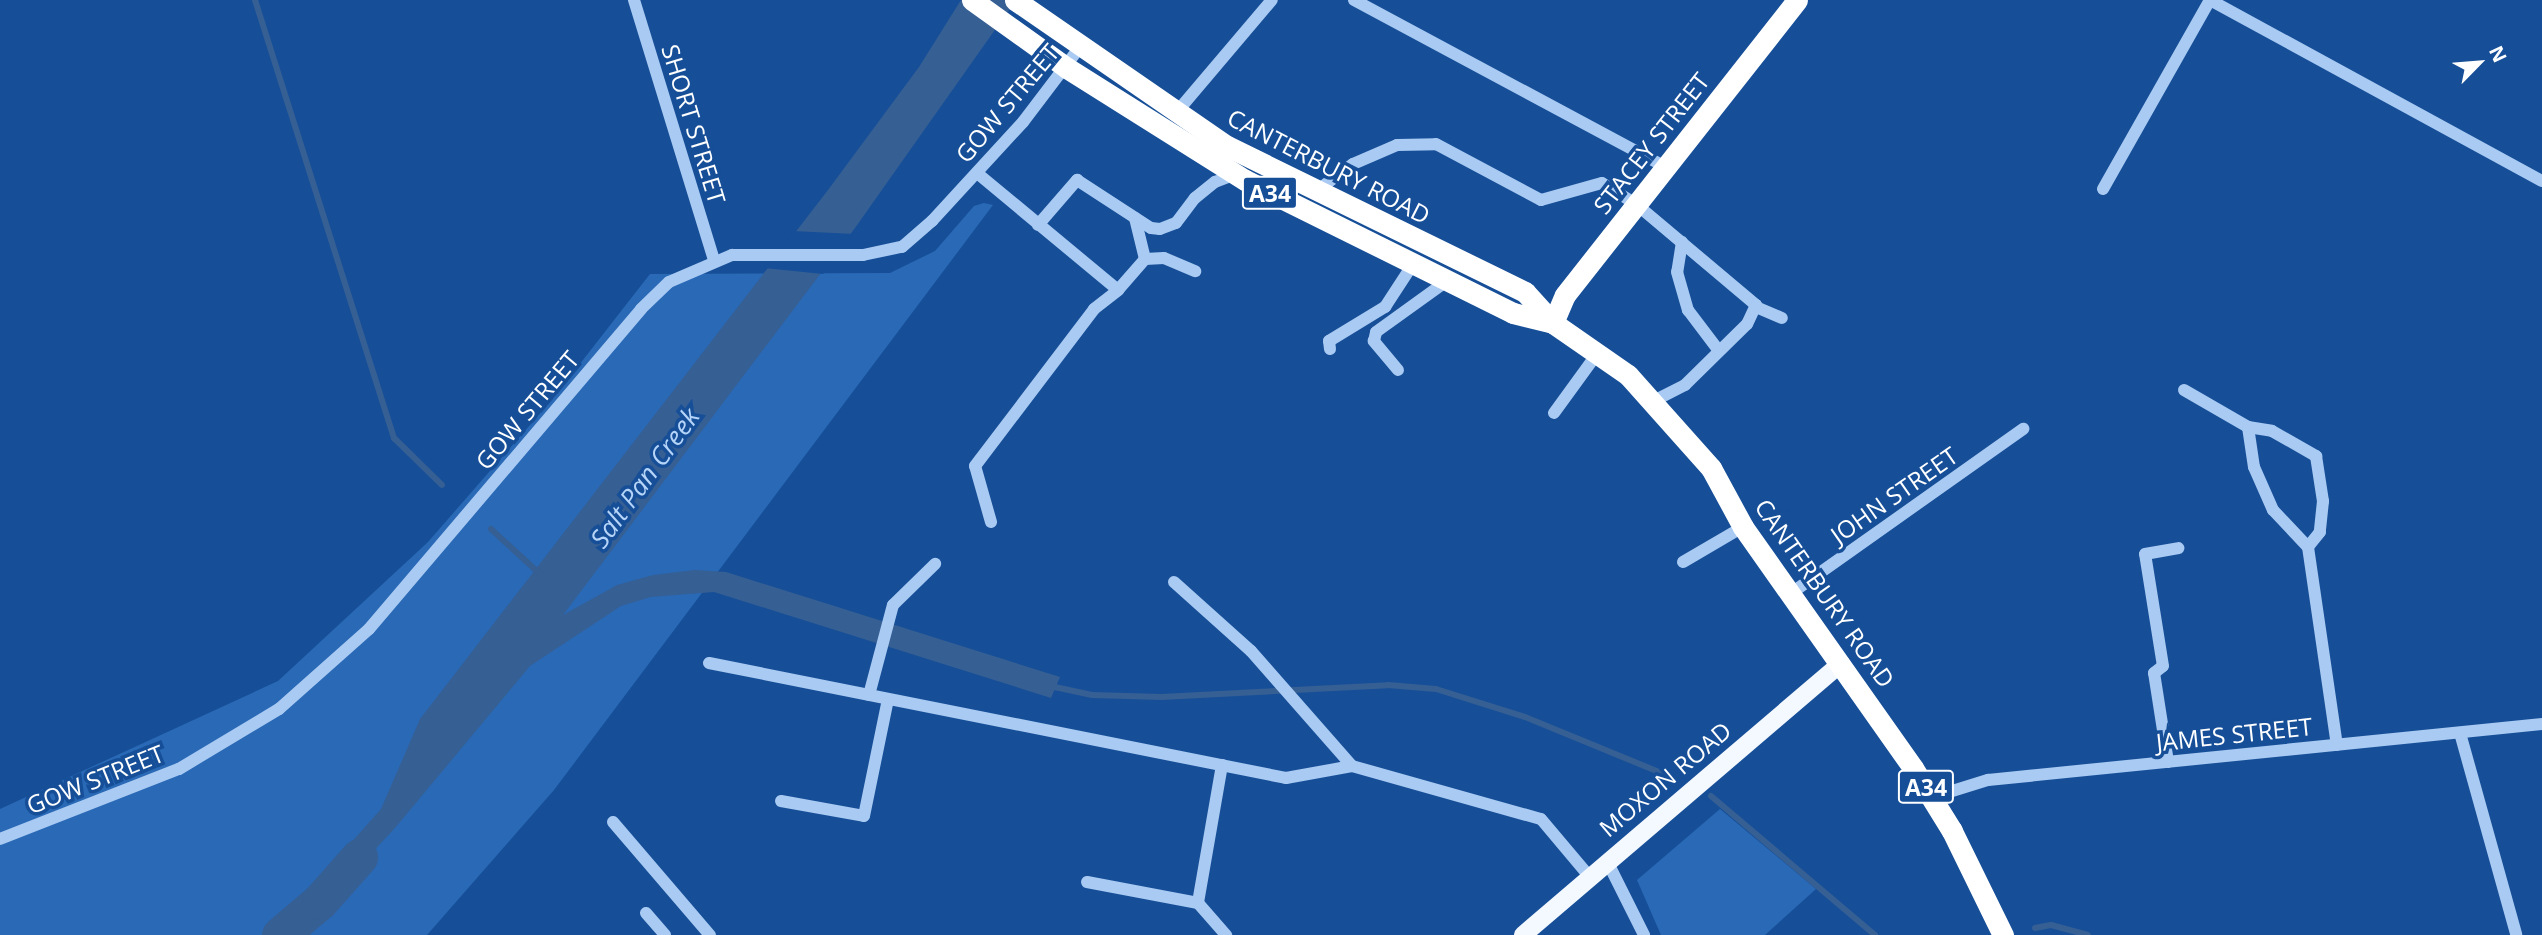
<!DOCTYPE html>
<html>
<head>
<meta charset="utf-8">
<style>
	body { margin:0 }
	#map { position:relative; width:2542px; height:935px; overflow:hidden; background:#164f98; font-family:"Open Sans",sans-serif }
	div>[style] { position:absolute }
	.green>* { inset:0; background:#2969b6 }
	.water>* { inset:0; background:#365f94 }
	.pier>* { inset:0; background:#164f98 }
	.stream>* { height:6px; margin:-3px; padding:0 3px; transform-origin:3px; border-radius:3px; background:#365f94 }
	.river>* { height:37px; margin:-18.5px; padding:0 18.5px; transform-origin:18.5px; border-radius:18.5px; background:#365f94 }
	.minor>* { height:12px; margin:-6px; padding:0 6px; transform-origin:6px; border-radius:6px; background:#a9caf2 }
	.major>* { height:18px; margin:-9px; padding:0 9px; transform-origin:9px; border-radius:9px; background:#f4f8ff }
	.highway>* { height:21px; margin:-10.5px; padding:0 10.5px; transform-origin:10.5px; border-radius:10.5px; background:#fff }
	span { translate:-50% -50%; white-space:nowrap; text-align:center; line-height:1.15; -webkit-text-stroke:7px #164f98; paint-order:stroke }
	.shield-label span { padding:2px 5px; background:#164f98; border:2px solid; border-radius:5px; -webkit-text-stroke-width:0 }
	.shield-label { font-size:23px; color:#fff; font-weight:700 }
	.street-label { font-size:24px; color:#fff }
	.water-label { font-size:26px; color:#b5d4f8; font-style:italic }
	.north { position:absolute; left:2444px; top:28px; width:70px; height:70px; -webkit-text-stroke:5px #164f98; paint-order:stroke; rotate:65deg; font-size:19px; font-weight:700; line-height:28px; text-align:center; color:#fff }
	.north::after { content:''; display:block; margin:auto; width:24px; height:32px; background:#fff; clip-path:polygon(50% 0,100% 100%,50% 72%,0 100%) }
</style>
</head>
<body>
<div id="map">
	<div class="green">
		<div style="clip-path:polygon(984px 203px,993px 205px,554px 790px,427px 935px,0 935px,0 809px,278px 681px,428px 542px,551px 401px,650px 274px,890px 273px,935px 251px,974px 206px)"></div>
		<div style="clip-path:polygon(1720px 809px,1816px 889px,1765px 935px,1661px 935px,1637px 880px)"></div>
	</div>
	<div class="water">
		<div style="clip-path:polygon(961px 0,1016px 0,855px 228px,563px 615px,617px 585px,653px 575px,695px 570px,726px 572px,1060px 677px,1051px 698px,714px 592px,651px 597px,621px 606px,530px 666px,395px 828px,330px 898px,315px 883px,381px 809px,420px 719px,828px 190px,919px 67px)"></div>
	</div>
	<div class="pier">
		<div style="clip-path:polygon(793px 231px,854px 234px,823px 274px,764px 268px)"></div>
	</div>
	<div class="stream">
		<div style="left:255px;top:0;width:460px;rotate:72.4deg"></div>
		<div style="left:394px;top:438px;width:67px;rotate:44.4deg"></div>
		<div style="left:491px;top:529px;width:68px;rotate:42.6deg"></div>
		<div style="left:1050px;top:686px;width:43px;rotate:12.1deg"></div>
		<div style="left:1092px;top:695px;width:70px;rotate:1.6deg"></div>
		<div style="left:1162px;top:697px;width:226px;rotate:-3deg"></div>
		<div style="left:1388px;top:685px;width:48px;rotate:4.8deg"></div>
		<div style="left:1436px;top:689px;width:93px;rotate:17.5deg"></div>
		<div style="left:1525px;top:717px;width:158px;rotate:22.3deg"></div>
		<div style="left:1711px;top:796px;width:215px;rotate:40.3deg"></div>
		<div style="left:2035px;top:928px;width:16px;rotate:-11deg"></div>
		<div style="left:2051px;top:925px;width:38px;rotate:15deg"></div>
	</div>
	<div class="river">
		<div style="left:280px;top:935px;width:52px;rotate:-40.4deg"></div>
		<div style="left:320px;top:901px;width:59px;rotate:-48.4deg"></div>
	</div>
	<div class="minor">
		<div style="left:634px;top:0;width:272px;rotate:72.9deg"></div>
		<div style="left:1354px;top:0;width:353px;rotate:28.2deg"></div>
		<div style="left:2210px;top:0;width:378px;rotate:28.6deg"></div>
		<div style="left:1176px;top:113px;width:148px;rotate:-49.7deg"></div>
		<div style="left:977px;top:173px;width:183px;rotate:39.7deg"></div>
		<div style="left:1118px;top:290px;width:41px;rotate:-48.9deg"></div>
		<div style="left:1145px;top:259px;width:19px;rotate:-3deg"></div>
		<div style="left:1164px;top:258px;width:34px;rotate:23deg"></div>
		<div style="left:2103px;top:189px;width:217px;rotate:-60.5deg"></div>
		<div style="left:1315px;top:192px;width:47px;rotate:-36.4deg"></div>
		<div style="left:1353px;top:164px;width:48px;rotate:-23.4deg"></div>
		<div style="left:1397px;top:145px;width:39px;rotate:-1deg"></div>
		<div style="left:1436px;top:144px;width:119px;rotate:28.1deg"></div>
		<div style="left:1541px;top:200px;width:63px;rotate:-15.6deg"></div>
		<div style="left:1602px;top:183px;width:40px;rotate:32deg"></div>
		<div style="left:1636px;top:204px;width:157px;rotate:40.1deg"></div>
		<div style="left:1756px;top:305px;width:21px;rotate:115deg"></div>
		<div style="left:1747px;top:324px;width:87px;rotate:135.5deg"></div>
		<div style="left:1685px;top:385px;width:35px;rotate:153deg"></div>
		<div style="left:1135px;top:218px;width:42px;rotate:76.3deg"></div>
		<div style="left:1038px;top:225px;width:60px;rotate:-49.1deg"></div>
		<div style="left:1077px;top:180px;width:88px;rotate:33deg"></div>
		<div style="left:1151px;top:228px;width:9px;rotate:6deg"></div>
		<div style="left:1160px;top:229px;width:17px;rotate:-21deg"></div>
		<div style="left:1176px;top:223px;width:31px;rotate:-53deg"></div>
		<div style="left:1195px;top:198px;width:26px;rotate:-39deg"></div>
		<div style="left:1215px;top:182px;width:22px;rotate:-21deg"></div>
		<div style="left:1682px;top:242px;width:30px;rotate:99deg"></div>
		<div style="left:1677px;top:272px;width:40px;rotate:74deg"></div>
		<div style="left:1688px;top:310px;width:51px;rotate:52.9deg"></div>
		<div style="left:1756px;top:307px;width:28px;rotate:23deg"></div>
		<div style="left:1330px;top:349px;width:8px;rotate:-97deg"></div>
		<div style="left:1329px;top:341px;width:66px;rotate:-31.3deg"></div>
		<div style="left:1385px;top:307px;width:51px;rotate:-56.9deg"></div>
		<div style="left:1398px;top:370px;width:38px;rotate:-130deg"></div>
		<div style="left:1374px;top:341px;width:9px;rotate:-77deg"></div>
		<div style="left:1376px;top:332px;width:87px;rotate:-35.7deg"></div>
		<div style="left:2184px;top:390px;width:74px;rotate:30deg"></div>
		<div style="left:2248px;top:427px;width:40px;rotate:81.5deg"></div>
		<div style="left:2254px;top:467px;width:47px;rotate:66.2deg"></div>
		<div style="left:2273px;top:510px;width:51px;rotate:46.6deg"></div>
		<div style="left:2308px;top:547px;width:200px;rotate:81.7deg"></div>
		<div style="left:1554px;top:413px;width:77px;rotate:-54deg"></div>
		<div style="left:2248px;top:427px;width:24px;rotate:9deg"></div>
		<div style="left:2272px;top:431px;width:51px;rotate:29.6deg"></div>
		<div style="left:2316px;top:456px;width:46px;rotate:81.2deg"></div>
		<div style="left:2323px;top:501px;width:31px;rotate:96deg"></div>
		<div style="left:2320px;top:532px;width:19px;rotate:129deg"></div>
		<div style="left:991px;top:522px;width:58px;rotate:-105.9deg"></div>
		<div style="left:975px;top:466px;width:197px;rotate:-52.8deg"></div>
		<div style="left:1094px;top:309px;width:31px;rotate:-38deg"></div>
		<div style="left:1683px;top:562px;width:69px;rotate:-30.3deg"></div>
		<div style="left:1174px;top:582px;width:103px;rotate:41.9deg"></div>
		<div style="left:1251px;top:651px;width:153px;rotate:48.7deg"></div>
		<div style="left:1352px;top:766px;width:196px;rotate:15.7deg"></div>
		<div style="left:1541px;top:819px;width:75px;rotate:49.9deg"></div>
		<div style="left:1790px;top:594px;width:286px;rotate:-35.3deg"></div>
		<div style="left:709px;top:663px;width:588px;rotate:11.27deg"></div>
		<div style="left:1286px;top:778px;width:67px;rotate:-10.3deg"></div>
		<div style="left:869px;top:695px;width:93px;rotate:-75.1deg"></div>
		<div style="left:893px;top:605px;width:59px;rotate:-44.3deg"></div>
		<div style="left:2460px;top:733px;width:209px;rotate:74.4deg"></div>
		<div style="left:2168px;top:762px;width:90px;rotate:-98.9deg"></div>
		<div style="left:2154px;top:673px;width:11px;rotate:-38deg"></div>
		<div style="left:2163px;top:666px;width:113px;rotate:-99.1deg"></div>
		<div style="left:2145px;top:554px;width:34px;rotate:-10deg"></div>
		<div style="left:1222px;top:765px;width:140px;rotate:99.9deg"></div>
		<div style="left:1198px;top:903px;width:43px;rotate:48.8deg"></div>
		<div style="left:1933px;top:797px;width:58px;rotate:-17.2deg"></div>
		<div style="left:1988px;top:780px;width:557px;rotate:-5.77deg"></div>
		<div style="left:781px;top:801px;width:84px;rotate:10.2deg"></div>
		<div style="left:864px;top:816px;width:119px;rotate:-78.4deg"></div>
		<div style="left:613px;top:822px;width:149px;rotate:49.4deg"></div>
		<div style="left:0;top:839px;width:192px;rotate:-21.4deg"></div>
		<div style="left:179px;top:769px;width:117px;rotate:-31deg"></div>
		<div style="left:279px;top:709px;width:120px;rotate:-41.6deg"></div>
		<div style="left:369px;top:629px;width:420px;rotate:-49.6deg"></div>
		<div style="left:641px;top:309px;width:39px;rotate:-44deg"></div>
		<div style="left:669px;top:282px;width:69px;rotate:-23.2deg"></div>
		<div style="left:732px;top:255px;width:131px"></div>
		<div style="left:863px;top:255px;width:40px;rotate:-12deg"></div>
		<div style="left:902px;top:247px;width:40px;rotate:-41deg"></div>
		<div style="left:932px;top:221px;width:134px;rotate:-47.4deg"></div>
		<div style="left:1023px;top:122px;width:94px;rotate:-52.8deg"></div>
		<div style="left:1607px;top:861px;width:83px;rotate:63.4deg"></div>
		<div style="left:1087px;top:882px;width:113px;rotate:10.7deg"></div>
		<div style="left:646px;top:913px;width:29px;rotate:49deg"></div>
	</div>
	<div class="major">
		<div style="left:1523px;top:935px;width:418px;rotate:-40.5deg"></div>
	</div>
	<div class="highway">
		<div style="left:972px;top:0;width:117px;rotate:35.6deg"></div>
		<div style="left:1067px;top:68px;width:210px;rotate:32.2deg"></div>
		<div style="left:1245px;top:180px;width:299px;rotate:26.4deg"></div>
		<div style="left:1513px;top:313px;width:41px;rotate:14deg"></div>
		<div style="left:1553px;top:323px;width:91px;rotate:34.7deg"></div>
		<div style="left:1628px;top:375px;width:125px;rotate:48.3deg"></div>
		<div style="left:1711px;top:468px;width:67px;rotate:61.5deg"></div>
		<div style="left:1743px;top:527px;width:295px;rotate:54.8deg"></div>
		<div style="left:1913px;top:768px;width:74px;rotate:58.2deg"></div>
		<div style="left:1952px;top:831px;width:116px;rotate:63.9deg"></div>
		<div style="left:1015px;top:0;width:257px;rotate:34.6deg"></div>
		<div style="left:1227px;top:146px;width:332px;rotate:26.1deg"></div>
		<div style="left:1525px;top:292px;width:42px;rotate:47.9deg"></div>
		<div style="left:1553px;top:323px;width:30px;rotate:-67deg"></div>
		<div style="left:1565px;top:295px;width:375px;rotate:-51.8deg"></div>
	</div>
	<div class="shield-label">
		<span style="left:1270px;top:193px">A34</span>
		<span style="left:1926px;top:787px">A34</span>
	</div>
	<div class="street-label">
		<span style="left:1007px;top:103px;rotate:-50deg">GOW STREET</span>
		<span style="left:694px;top:124px;rotate:73deg">SHORT STREET</span>
		<span style="left:1651px;top:143px;rotate:-52deg">STACEY STREET</span>
		<span style="left:1329px;top:166px;rotate:27deg">CANTERBURY ROAD</span>
		<span style="left:527px;top:410px;rotate:-50deg">GOW STREET</span>
		<span style="left:1894px;top:495px;rotate:-35deg">JOHN STREET</span>
		<span style="left:1825px;top:593px;rotate:55deg">CANTERBURY ROAD</span>
		<span style="left:2234px;top:734px;rotate:-6deg">JAMES STREET</span>
		<span style="left:95px;top:779px;rotate:-22deg">GOW STREET</span>
		<span style="left:1665px;top:779px;rotate:-40deg">MOXON ROAD</span>
	</div>
	<div class="water-label">
		<span style="left:645px;top:478px;rotate:-54deg">Salt Pan Creek</span>
	</div>
	<div class="north">N</div>
</div>
</body>
</html>
